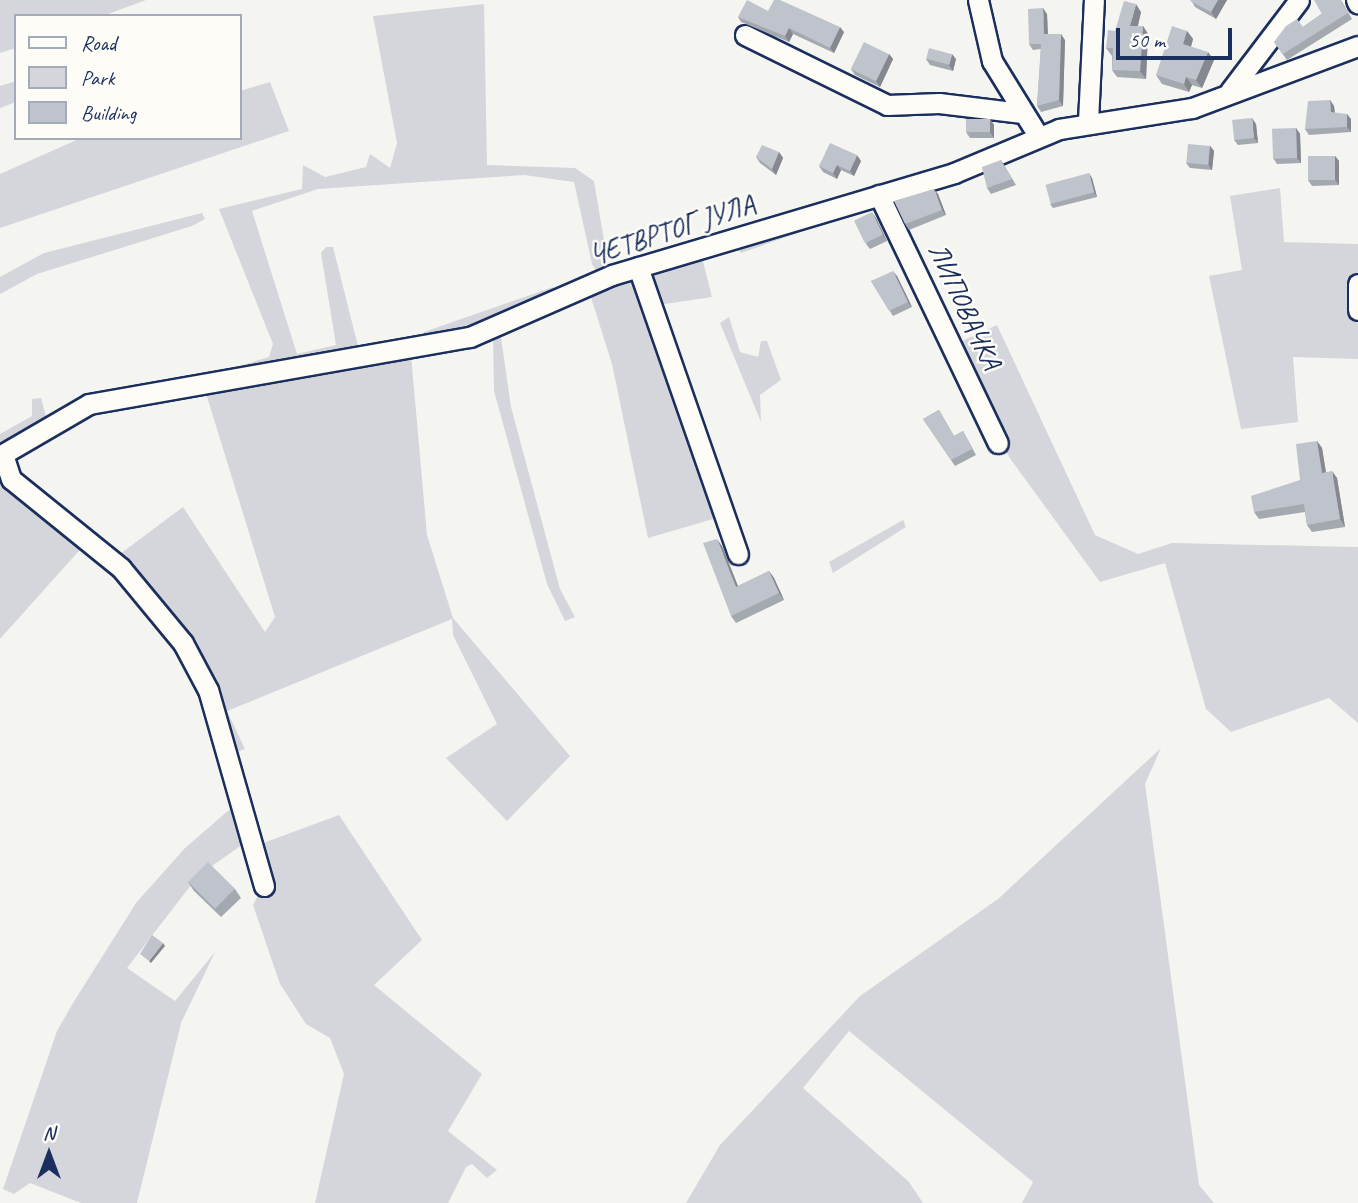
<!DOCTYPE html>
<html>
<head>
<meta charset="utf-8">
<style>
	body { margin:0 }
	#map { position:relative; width:1358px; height:1203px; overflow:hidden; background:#f4f4f1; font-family:Caveat,sans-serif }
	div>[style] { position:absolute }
	.green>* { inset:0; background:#d4d6db }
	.roads { filter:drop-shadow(2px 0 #1b2f5e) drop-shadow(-2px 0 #1b2f5e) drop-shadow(0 2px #1b2f5e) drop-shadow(0 -2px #1b2f5e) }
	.minor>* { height:19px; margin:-9.5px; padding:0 9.5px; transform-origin:9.5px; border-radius:9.5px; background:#fdfcf7 }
	.wall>* { inset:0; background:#a4a8af }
	.shaded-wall>* { inset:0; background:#86888f }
	.building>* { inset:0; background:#bfc3cc; transform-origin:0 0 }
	span { translate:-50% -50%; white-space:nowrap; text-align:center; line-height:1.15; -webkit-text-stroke:5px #fdfcf7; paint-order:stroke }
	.street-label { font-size:28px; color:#1b2f5e }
	.legend { position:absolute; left:14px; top:14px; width:228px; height:126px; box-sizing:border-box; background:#fdfcf7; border:2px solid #a3aaba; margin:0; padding:9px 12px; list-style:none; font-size:21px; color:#1b2f5e }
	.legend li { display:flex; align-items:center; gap:14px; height:35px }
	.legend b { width:35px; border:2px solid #a3aaba }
	.north { position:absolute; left:14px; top:1119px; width:70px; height:70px; -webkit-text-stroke:5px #fdfcf7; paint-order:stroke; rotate:0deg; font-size:19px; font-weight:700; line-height:28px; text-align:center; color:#1b2f5e }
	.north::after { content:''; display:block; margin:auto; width:24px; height:32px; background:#1b2f5e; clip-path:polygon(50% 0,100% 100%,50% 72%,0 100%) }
	.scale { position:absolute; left:1116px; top:28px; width:116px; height:32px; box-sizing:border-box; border:4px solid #1b2f5e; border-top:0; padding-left:9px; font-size:21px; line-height:24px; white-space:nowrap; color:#1b2f5e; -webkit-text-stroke:5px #fdfcf7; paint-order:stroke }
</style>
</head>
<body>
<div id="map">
	<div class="green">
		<div style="clip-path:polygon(0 0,146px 0,103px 16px,16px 16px,16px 48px,0 53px)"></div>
		<div style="clip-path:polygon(484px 4px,487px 165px,575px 168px,594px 181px,609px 270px,599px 275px,592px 264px,574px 182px,524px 175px,318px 189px,252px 211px,297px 354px,336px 345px,321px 253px,326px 247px,333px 247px,360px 354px,209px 375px,269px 357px,273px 344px,219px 209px,302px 189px,303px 165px,325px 177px,366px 167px,370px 154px,390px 168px,397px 143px,373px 16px)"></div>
		<div style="clip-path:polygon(16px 81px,16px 102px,0 108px,0 86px)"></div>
		<div style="clip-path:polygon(270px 82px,289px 131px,0 228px,0 174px,81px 138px,240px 138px,240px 91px)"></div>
		<div style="clip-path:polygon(1280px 188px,1284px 242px,1358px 244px,1358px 359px,1293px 357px,1298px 422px,1241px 429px,1209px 276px,1242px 270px,1230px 196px)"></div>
		<div style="clip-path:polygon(202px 213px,205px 219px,192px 226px,37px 274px,0 294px,0 277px,44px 253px)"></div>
		<div style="clip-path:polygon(825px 214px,829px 222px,741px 253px,734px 244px)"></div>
		<div style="clip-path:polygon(701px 253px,712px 297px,658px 305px,644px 269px)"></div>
		<div style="clip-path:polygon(633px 272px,720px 517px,648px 538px,612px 364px,589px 291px)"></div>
		<div style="clip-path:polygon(553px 287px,556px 296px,523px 313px,419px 344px,424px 332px)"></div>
		<div style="clip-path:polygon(729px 317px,740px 352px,758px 357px,761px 341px,767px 341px,781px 380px,760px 395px,761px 422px,720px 323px)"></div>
		<div style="clip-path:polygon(997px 325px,1095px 535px,1138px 554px,1172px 543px,1358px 547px,1358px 723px,1329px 698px,1231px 732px,1206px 709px,1165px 563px,1100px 582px,1009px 457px,958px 343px)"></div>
		<div style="clip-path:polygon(500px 331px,511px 407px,560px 589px,575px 617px,565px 621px,547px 584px,494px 391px,493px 334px)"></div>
		<div style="clip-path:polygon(411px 355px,427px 535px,453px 618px,570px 756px,507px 821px,446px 758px,497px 724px,453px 635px,452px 619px,227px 711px,245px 749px,231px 754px,212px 690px,116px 557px,183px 507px,265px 632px,275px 617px,204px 387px)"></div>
		<div style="clip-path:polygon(41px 398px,47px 420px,0 449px,0 434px,32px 416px,32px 399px)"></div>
		<div style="clip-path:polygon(0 475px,85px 544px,0 639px)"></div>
		<div style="clip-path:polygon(903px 520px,906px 527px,833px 573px,829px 562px)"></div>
		<div style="clip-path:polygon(1161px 748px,1145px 784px,1199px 1185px,1214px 1203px,1022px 1203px,1033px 1182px,849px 1031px,803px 1088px,909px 1182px,923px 1203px,686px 1203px,720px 1145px,860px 996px,998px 899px)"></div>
		<div style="clip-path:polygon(236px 804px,246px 842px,198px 876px,127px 968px,175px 1001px,215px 952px,181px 1023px,137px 1203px,81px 1203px,30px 1183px,14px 1194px,3px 1189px,57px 1031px,73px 1003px,136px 903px,185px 848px)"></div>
		<div style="clip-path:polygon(339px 815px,422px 940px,374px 985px,482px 1074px,448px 1131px,497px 1170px,487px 1178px,472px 1164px,466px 1167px,448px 1203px,315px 1203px,344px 1074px,330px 1038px,306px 1024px,280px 984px,253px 905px,260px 891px,258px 845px)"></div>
	</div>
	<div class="roads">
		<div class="minor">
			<div style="left:978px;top:0;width:63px;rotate:77.1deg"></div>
			<div style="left:992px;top:61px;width:89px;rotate:58.3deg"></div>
			<div style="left:1356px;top:0;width:4px;rotate:63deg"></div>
			<div style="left:745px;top:35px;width:158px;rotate:26.2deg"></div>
			<div style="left:887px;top:105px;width:52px;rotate:-2.2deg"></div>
			<div style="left:939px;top:103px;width:84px;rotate:6.9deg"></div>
			<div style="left:1230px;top:91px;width:114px;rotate:-52.8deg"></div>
			<div style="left:1088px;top:121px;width:121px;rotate:-87.2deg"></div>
			<div style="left:879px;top:195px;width:275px;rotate:64.4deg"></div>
			<div style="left:638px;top:267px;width:304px;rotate:70.8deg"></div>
			<div style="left:1358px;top:284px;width:26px;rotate:90deg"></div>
			<div style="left:264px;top:886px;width:204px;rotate:-105.9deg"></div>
			<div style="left:208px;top:690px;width:53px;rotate:-118deg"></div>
			<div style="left:183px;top:643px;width:97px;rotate:-129.6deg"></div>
			<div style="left:121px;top:568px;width:141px;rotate:-141deg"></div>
			<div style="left:11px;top:479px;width:26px;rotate:-108deg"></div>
			<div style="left:3px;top:454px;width:99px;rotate:-30.2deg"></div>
			<div style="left:89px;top:404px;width:387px;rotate:-10deg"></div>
			<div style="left:470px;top:337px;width:155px;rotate:-23.6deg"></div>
			<div style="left:612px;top:275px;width:357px;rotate:-16.6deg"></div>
			<div style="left:954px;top:173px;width:114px;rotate:-22.7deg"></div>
			<div style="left:1059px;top:129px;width:135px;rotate:-9deg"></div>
			<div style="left:1192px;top:108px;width:177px;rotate:-20.5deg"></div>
		</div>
	</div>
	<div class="wall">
		<div style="clip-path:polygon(1191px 0,1227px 0,1216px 19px,1195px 7px)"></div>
		<div style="clip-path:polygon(1341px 0,1352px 19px,1287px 60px,1274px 42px,1303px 27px)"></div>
		<div style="clip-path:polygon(768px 11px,844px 32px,834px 53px,793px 34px,789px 42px,741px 22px,738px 17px)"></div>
		<div style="clip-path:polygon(1141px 12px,1138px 26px,1143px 26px,1148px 34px,1146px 79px,1117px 77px,1112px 70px,1112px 56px,1106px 48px,1115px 31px)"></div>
		<div style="clip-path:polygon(1047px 14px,1048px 34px,1065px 40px,1063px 106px,1041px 112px,1037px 106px,1041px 49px,1033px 50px,1029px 44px)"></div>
		<div style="clip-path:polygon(1187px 31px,1193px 39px,1191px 47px,1214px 60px,1202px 88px,1192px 85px,1189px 92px,1162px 84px,1156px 75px)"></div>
		<div style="clip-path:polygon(889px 54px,893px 59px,880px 87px,855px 75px,851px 69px)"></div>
		<div style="clip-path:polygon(926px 59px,956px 59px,953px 71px,930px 65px)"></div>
		<div style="clip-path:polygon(1330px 100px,1334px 106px,1335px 113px,1351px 119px,1351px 132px,1309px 135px,1305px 129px)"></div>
		<div style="clip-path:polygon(990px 119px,994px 125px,994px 138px,970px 138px,966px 132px)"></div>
		<div style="clip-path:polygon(1256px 124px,1258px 143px,1238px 145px,1234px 140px)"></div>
		<div style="clip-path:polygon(1296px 128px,1300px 134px,1301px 163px,1277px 164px,1273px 158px)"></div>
		<div style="clip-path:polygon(1210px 146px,1214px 151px,1212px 170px,1190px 168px,1186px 163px)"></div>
		<div style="clip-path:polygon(779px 152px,783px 158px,776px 175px,760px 163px,756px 157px)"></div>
		<div style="clip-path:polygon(1335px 156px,1339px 161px,1339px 185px,1312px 186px,1308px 180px)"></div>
		<div style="clip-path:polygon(1001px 160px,1016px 185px,991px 194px,987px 188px)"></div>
		<div style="clip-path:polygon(861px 161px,854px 176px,841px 170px,837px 179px,823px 172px,819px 166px)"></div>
		<div style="clip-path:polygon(1092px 178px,1097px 197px,1053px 208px,1050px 204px)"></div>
		<div style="clip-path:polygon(938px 194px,946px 215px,909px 230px,905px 224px)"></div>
		<div style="clip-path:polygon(876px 218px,887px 241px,870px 249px,866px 244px)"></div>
		<div style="clip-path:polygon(897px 276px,912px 307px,893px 316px,871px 281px)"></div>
		<div style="clip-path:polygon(939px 410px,954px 436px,963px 431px,976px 455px,955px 466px,923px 419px)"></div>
		<div style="clip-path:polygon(1317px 441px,1322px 448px,1326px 472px,1337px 478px,1345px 527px,1312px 532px,1307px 525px,1305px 512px,1259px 519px,1254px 512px,1300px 480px)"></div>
		<div style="clip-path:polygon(722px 546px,738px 586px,769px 571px,774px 578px,784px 600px,736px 623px,731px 616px)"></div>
		<div style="clip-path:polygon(188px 882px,235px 889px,241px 898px,221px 917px,194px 891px)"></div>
	</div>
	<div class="shaded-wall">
		<div style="clip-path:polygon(1218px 0,1227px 0,1216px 19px,1211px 12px)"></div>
		<div style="clip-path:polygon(1136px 4px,1141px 12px,1136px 33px,1130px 26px)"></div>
		<div style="clip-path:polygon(1043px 8px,1047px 14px,1048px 40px,1044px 34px)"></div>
		<div style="clip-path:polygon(1143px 26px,1148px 34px,1146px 79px,1140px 71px)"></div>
		<div style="clip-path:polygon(840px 27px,844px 32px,834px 53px,830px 48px)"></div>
		<div style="clip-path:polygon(789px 28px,793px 34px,789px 42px,785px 36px)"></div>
		<div style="clip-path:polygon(1187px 31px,1193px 39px,1189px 53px,1183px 44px)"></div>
		<div style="clip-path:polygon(1061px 34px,1065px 40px,1063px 106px,1059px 100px)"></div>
		<div style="clip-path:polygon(1208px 52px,1214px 60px,1202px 88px,1196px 80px)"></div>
		<div style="clip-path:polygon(889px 54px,893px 59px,880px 87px,876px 81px)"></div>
		<div style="clip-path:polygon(952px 54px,956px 59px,953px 71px,949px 65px)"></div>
		<div style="clip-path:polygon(1186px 77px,1192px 85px,1189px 92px,1184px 84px)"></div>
		<div style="clip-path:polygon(1330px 100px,1334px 106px,1335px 118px,1331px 112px)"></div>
		<div style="clip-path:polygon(1347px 114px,1351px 119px,1351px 132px,1347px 127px)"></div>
		<div style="clip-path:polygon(1252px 118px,1256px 124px,1258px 143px,1254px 138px)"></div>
		<div style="clip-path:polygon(990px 119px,994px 125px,994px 138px,990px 132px)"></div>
		<div style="clip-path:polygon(1296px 128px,1300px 134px,1301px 163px,1297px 158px)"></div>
		<div style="clip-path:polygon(1210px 146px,1214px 151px,1212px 170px,1208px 164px)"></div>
		<div style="clip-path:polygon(779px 152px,783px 158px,776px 175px,772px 169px)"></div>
		<div style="clip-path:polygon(857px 155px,861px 161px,854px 176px,850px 171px)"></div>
		<div style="clip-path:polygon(1335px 156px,1339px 161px,1339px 185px,1335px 180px)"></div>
		<div style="clip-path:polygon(837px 165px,841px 170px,837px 179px,833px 173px)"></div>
		<div style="clip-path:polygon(1089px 173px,1092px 178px,1097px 197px,1094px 192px)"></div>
		<div style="clip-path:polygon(934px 189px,938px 194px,946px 215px,942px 210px)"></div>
		<div style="clip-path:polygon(872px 212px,876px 218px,887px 241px,883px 235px)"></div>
		<div style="clip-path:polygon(893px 271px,897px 276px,912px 307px,908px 302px)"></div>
		<div style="clip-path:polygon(1317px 441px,1322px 448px,1327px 480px,1322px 473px)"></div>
		<div style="clip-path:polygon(1332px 471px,1337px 478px,1345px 527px,1340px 519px)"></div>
		<div style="clip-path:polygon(717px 539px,722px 546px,741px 594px,736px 587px)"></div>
		<div style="clip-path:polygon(769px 571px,774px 578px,784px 600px,779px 593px)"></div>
		<div style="clip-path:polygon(163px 943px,165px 946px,151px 963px,149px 961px)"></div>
	</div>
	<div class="building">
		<div style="clip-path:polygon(747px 0,768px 11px,774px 0,780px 0,840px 27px,830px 48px,789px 28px,785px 36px,738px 17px)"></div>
		<div style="clip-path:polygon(1191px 0,1218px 0,1211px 12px,1190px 1px)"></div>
		<div style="clip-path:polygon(1314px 0,1340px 0,1348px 13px,1283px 54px,1274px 42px,1286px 26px,1297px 19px,1303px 27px,1322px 14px)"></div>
		<div style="clip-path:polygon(1124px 1px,1136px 4px,1130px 26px,1143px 26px,1140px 71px,1112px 70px,1113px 48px,1106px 48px,1108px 30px,1115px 31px)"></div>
		<div style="clip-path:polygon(1043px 8px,1044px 34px,1061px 34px,1059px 100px,1037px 106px,1041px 44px,1029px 44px,1028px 9px)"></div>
		<div style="clip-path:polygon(1172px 26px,1187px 31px,1183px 44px,1208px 52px,1196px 80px,1186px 77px,1184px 84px,1156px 75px)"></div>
		<div style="left:864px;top:42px;width:28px;height:30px;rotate:26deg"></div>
		<div style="left:929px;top:48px;width:24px;height:11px;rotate:15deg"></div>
		<div style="clip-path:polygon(1330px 100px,1331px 112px,1347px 114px,1347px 127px,1305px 129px,1308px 101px)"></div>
		<div style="left:1252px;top:118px;width:20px;height:20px;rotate:84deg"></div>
		<div style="left:966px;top:119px;width:24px;height:13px"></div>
		<div style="left:1296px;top:128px;width:30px;height:24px;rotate:88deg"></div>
		<div style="clip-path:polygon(830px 143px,857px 155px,850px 171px,837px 165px,833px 173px,819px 166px)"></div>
		<div style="left:1188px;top:144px;width:22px;height:19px;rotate:5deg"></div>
		<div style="clip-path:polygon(762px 145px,779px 152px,772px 169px,756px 157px)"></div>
		<div style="left:1308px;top:156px;width:27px;height:24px"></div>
		<div style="clip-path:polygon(1001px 160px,1012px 179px,987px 188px,982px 167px)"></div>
		<div style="left:1089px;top:173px;width:20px;height:45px;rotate:75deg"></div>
		<div style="clip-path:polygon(934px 189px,942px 210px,905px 224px,894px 201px)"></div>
		<div style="left:872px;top:212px;width:25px;height:20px;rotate:64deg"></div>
		<div style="clip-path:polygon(893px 271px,908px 302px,889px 311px,871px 281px)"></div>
		<div style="clip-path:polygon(939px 410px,954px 436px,963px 431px,972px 449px,951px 460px,923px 419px)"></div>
		<div style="clip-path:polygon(1317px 441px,1322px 473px,1332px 471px,1340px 519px,1307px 525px,1304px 504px,1254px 512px,1251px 496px,1300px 480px,1296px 444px)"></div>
		<div style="clip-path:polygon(717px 539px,736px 587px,769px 571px,779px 593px,731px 616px,703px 543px)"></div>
		<div style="left:208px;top:862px;width:38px;height:28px;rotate:45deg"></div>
		<div style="clip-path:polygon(152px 935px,163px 943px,149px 961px,140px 954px)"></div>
	</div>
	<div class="street-label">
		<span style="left:672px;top:230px;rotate:-18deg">ЧЕТВРТОГ ЈУЛА</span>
		<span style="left:965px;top:306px;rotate:65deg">ЛИПОВАЧКА</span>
	</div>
	<ul class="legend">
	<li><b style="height:9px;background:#fdfcf7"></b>Road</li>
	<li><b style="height:19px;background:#d4d6db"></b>Park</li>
	<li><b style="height:19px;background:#bfc3cc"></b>Building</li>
	</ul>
	<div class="north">N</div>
	<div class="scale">50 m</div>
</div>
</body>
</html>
